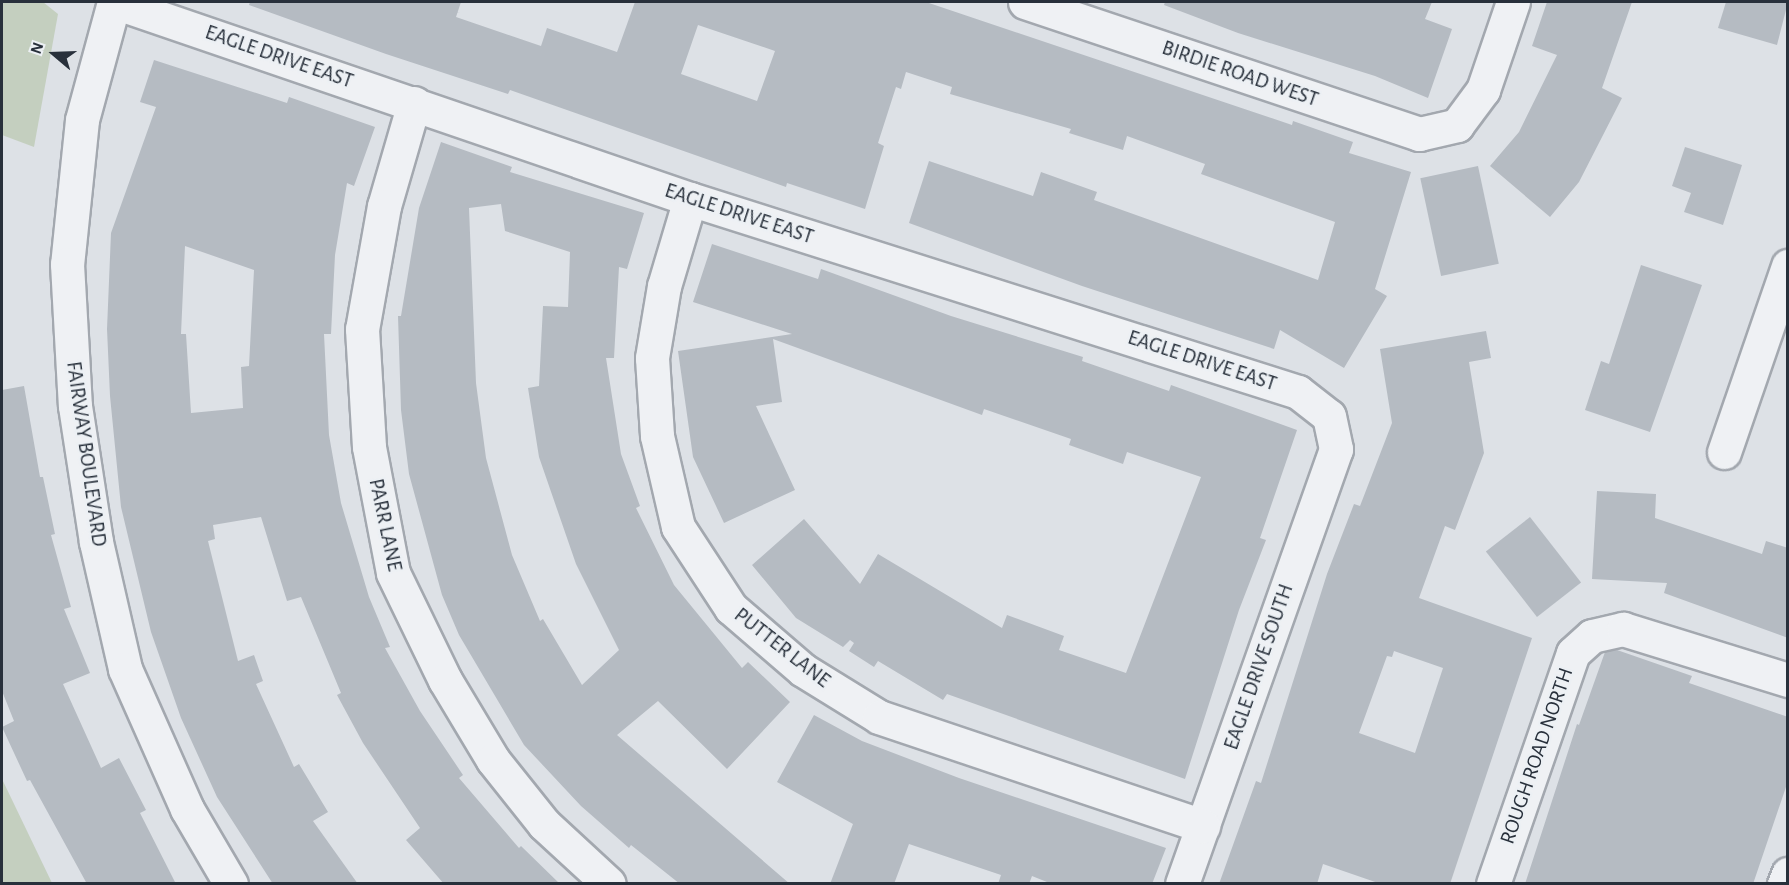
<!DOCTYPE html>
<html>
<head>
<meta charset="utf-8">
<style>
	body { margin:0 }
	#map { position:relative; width:1789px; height:885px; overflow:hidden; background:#dde1e6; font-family:"Alegreya Sans",sans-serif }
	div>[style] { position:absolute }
	.green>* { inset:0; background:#c4cfbf }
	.building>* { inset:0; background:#b5bbc2; transform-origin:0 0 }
	.roads { filter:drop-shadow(2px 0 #a3a8af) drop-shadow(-2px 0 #a3a8af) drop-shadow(0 2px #a3a8af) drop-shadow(0 -2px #a3a8af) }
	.minor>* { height:33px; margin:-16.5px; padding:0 16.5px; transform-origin:16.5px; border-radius:16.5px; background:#eff1f4 }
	span { translate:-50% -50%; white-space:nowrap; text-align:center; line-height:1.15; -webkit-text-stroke:4.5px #ecf0f4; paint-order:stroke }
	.street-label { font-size:21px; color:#28303b }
	.frame { position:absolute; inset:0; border:3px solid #28303b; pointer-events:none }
	.north { position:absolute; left:24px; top:24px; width:60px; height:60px; -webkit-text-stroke:4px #ecf0f4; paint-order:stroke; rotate:289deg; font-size:16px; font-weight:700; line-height:24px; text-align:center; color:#28303b }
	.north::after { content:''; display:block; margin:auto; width:21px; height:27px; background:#28303b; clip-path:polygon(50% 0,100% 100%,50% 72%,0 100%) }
</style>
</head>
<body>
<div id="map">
	<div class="green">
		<div style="clip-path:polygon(2px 2px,43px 2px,58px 14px,34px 147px,2px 135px)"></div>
		<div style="clip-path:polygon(2px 779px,52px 883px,2px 883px)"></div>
	</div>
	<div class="building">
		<div style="clip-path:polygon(evenodd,250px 2px,461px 2px,456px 17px,541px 46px,547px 28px,617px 52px,635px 2px,926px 2px,1292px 125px,1293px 121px,1353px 142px,1349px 153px,1411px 172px,1375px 289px,1387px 296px,1344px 368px,1280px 330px,1274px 349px,1082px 286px,909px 223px,929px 161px,1033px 196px,1041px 172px,1097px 192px,1094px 200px,1318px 280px,1335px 222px,1201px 174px,1205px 164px,1127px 136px,1123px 150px,1069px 133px,1071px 129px,950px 94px,952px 87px,906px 72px,901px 89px,896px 87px,878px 143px,884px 146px,865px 209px,787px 183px,786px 187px,510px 90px,508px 94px,386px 54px,249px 5px,250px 2px,698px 25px,775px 51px,757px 101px,681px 74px,698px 25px)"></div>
		<div style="clip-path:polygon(1165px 2px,1432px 2px,1425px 19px,1452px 29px,1428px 98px,1375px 76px,1238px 33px,1164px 5px)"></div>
		<div style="clip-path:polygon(1547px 2px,1632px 2px,1602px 88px,1622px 98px,1579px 182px,1550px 217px,1490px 166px,1519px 132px,1557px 55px,1532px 46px)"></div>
		<div style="clip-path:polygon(1726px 2px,1788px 2px,1777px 45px,1718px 28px)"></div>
		<div style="clip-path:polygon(evenodd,154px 60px,287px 103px,289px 97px,375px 127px,354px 186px,347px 183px,335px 255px,331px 334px,324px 334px,329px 435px,341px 503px,369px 597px,390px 647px,385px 648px,420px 711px,463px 775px,459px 778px,519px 848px,521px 846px,560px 884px,444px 884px,406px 840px,420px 828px,363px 743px,337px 695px,341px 693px,301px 597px,287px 601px,261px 517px,213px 525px,215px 539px,208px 541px,238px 661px,254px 655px,263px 681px,256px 684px,294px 767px,299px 764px,328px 812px,313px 821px,358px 884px,273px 884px,217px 797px,181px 718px,151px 632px,121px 507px,110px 396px,107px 329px,111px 233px,156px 107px,140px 102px,154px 60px,185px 246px,254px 270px,249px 366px,241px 367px,243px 408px,191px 413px,186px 334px,181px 334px,185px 246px)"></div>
		<div style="clip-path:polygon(evenodd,441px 142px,512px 167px,510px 172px,644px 213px,627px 269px,619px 267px,614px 358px,606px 358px,621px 454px,640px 506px,636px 508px,674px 585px,742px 668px,748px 662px,790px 702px,727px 769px,658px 701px,617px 735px,790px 884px,680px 884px,631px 845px,629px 848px,581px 806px,524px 745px,459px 635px,442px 595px,409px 474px,401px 410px,398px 316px,401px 316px,419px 208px,441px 142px,501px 204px,505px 231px,570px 252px,568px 307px,543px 306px,539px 386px,528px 388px,539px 457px,576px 564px,619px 650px,582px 685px,543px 619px,540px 621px,512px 555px,486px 458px,476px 383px,469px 208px,501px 204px)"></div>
		<div style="clip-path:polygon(1685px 147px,1742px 165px,1723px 225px,1684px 212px,1691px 193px,1672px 186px)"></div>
		<div style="left:1478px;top:166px;width:100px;height:59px;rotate:78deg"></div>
		<div style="clip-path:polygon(712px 244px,818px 279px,821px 269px,951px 316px,1083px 357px,1082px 361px,1169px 391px,1171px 385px,1297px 430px,1260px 538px,1266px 540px,1239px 610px,1185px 779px,947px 694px,943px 700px,878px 661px,874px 667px,849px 651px,854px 643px,850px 640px,843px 647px,796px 618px,752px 565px,804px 519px,860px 584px,878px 554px,1002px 628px,1007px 615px,1064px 636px,1059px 650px,1126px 673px,1201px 477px,1127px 452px,1123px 464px,1069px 445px,1071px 439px,984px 409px,982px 415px,773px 339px,782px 402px,756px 406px,795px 490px,724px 523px,693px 457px,678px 351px,792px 334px,693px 302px)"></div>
		<div style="clip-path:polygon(1641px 265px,1702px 285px,1650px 432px,1585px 410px,1601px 361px,1609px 364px)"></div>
		<div style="clip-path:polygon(evenodd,1486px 331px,1491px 358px,1469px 362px,1484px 453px,1455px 530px,1445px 526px,1419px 598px,1532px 638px,1450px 884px,1381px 884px,1323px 864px,1317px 884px,1219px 884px,1256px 781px,1261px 783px,1327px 574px,1354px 504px,1360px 506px,1392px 423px,1380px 349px,1486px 331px,1394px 651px,1443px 668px,1415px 753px,1359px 733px,1387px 656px,1392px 657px,1394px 651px)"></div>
		<div style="clip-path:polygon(24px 386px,40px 477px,43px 477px,55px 534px,51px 535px,71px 607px,64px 609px,90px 673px,63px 684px,101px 768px,119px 758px,146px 810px,140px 813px,176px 884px,87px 884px,30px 780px,27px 781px,2px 727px,14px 721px,2px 691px,2px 390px)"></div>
		<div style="clip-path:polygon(1597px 491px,1656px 494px,1655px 518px,1762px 554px,1766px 541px,1788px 548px,1788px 638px,1664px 593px,1667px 583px,1592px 579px)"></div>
		<div style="left:1530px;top:517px;width:83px;height:56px;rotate:52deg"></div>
		<div style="clip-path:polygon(1617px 650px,1692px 676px,1689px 683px,1788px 717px,1788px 781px,1753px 884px,1525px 884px,1577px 724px,1579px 725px,1605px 652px)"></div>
		<div style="clip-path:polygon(814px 715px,862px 741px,959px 778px,1166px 848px,1152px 884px,1052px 884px,1032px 876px,1029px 884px,998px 884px,1001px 875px,909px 844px,894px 884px,830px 884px,853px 824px,777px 782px)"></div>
	</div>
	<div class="roads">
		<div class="minor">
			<div style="left:114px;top:2px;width:609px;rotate:18.88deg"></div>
			<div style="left:690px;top:199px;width:638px;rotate:17.61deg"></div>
			<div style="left:1298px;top:392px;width:39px;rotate:38deg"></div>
			<div style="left:1329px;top:416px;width:34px;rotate:78deg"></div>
			<div style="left:1336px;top:449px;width:461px;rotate:109.5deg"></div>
			<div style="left:114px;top:2px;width:122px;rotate:105.2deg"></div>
			<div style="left:82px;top:120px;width:145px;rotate:95.9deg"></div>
			<div style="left:67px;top:264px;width:142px;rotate:86.8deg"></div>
			<div style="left:75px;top:406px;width:138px;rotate:81.2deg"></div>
			<div style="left:96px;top:542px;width:130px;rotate:77.1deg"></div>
			<div style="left:125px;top:669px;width:153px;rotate:66.1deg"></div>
			<div style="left:187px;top:809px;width:87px;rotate:59.6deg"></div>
			<div style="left:1025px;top:2px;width:416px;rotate:18.5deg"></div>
			<div style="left:1419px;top:134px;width:39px;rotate:-13deg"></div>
			<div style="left:1457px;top:125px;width:44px;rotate:-53.4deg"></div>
			<div style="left:1483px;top:90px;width:93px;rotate:-71.2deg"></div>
			<div style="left:414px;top:103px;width:107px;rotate:106.2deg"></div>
			<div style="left:384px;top:206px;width:125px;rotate:100.1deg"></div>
			<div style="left:362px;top:329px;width:118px;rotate:86.6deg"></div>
			<div style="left:369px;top:447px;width:128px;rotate:79.2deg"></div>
			<div style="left:393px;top:573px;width:119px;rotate:64.1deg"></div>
			<div style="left:445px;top:680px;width:93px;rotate:59deg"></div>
			<div style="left:493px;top:760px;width:82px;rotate:51.4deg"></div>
			<div style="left:544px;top:824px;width:88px;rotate:42.7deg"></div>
			<div style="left:690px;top:199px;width:91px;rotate:106.6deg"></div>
			<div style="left:664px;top:286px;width:73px;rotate:99.5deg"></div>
			<div style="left:652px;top:358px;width:78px;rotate:86.3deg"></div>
			<div style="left:657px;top:436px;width:93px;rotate:77deg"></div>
			<div style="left:678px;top:527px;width:97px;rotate:56.8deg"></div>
			<div style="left:731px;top:608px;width:95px;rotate:40.7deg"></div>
			<div style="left:803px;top:670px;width:89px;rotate:31.7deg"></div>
			<div style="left:879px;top:717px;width:342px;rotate:18.6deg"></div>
			<div style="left:1724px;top:452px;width:197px;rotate:-71deg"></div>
			<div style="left:1493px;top:884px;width:244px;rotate:-70.9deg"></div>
			<div style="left:1573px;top:653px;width:25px;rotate:-42deg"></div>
			<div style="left:1592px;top:636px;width:32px;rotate:-13deg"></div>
			<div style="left:1623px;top:629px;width:173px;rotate:17.2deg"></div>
			<div style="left:1784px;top:884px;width:11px;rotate:-68deg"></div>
		</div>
	</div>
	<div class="street-label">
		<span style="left:279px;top:57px;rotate:19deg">EAGLE DRIVE EAST</span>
		<span style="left:1240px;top:74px;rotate:19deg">BIRDIE ROAD WEST</span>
		<span style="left:739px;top:214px;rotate:18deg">EAGLE DRIVE EAST</span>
		<span style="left:1202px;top:361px;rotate:18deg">EAGLE DRIVE EAST</span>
		<span style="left:86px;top:454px;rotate:82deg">FAIRWAY BOULEVARD</span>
		<span style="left:385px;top:525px;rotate:78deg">PARR LANE</span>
		<span style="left:782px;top:648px;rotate:38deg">PUTTER LANE</span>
		<span style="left:1259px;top:667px;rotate:-71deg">EAGLE DRIVE SOUTH</span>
		<span style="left:1537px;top:756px;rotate:-71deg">ROUGH ROAD NORTH</span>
	</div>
	<div class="frame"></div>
	<div class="north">N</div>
</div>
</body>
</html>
